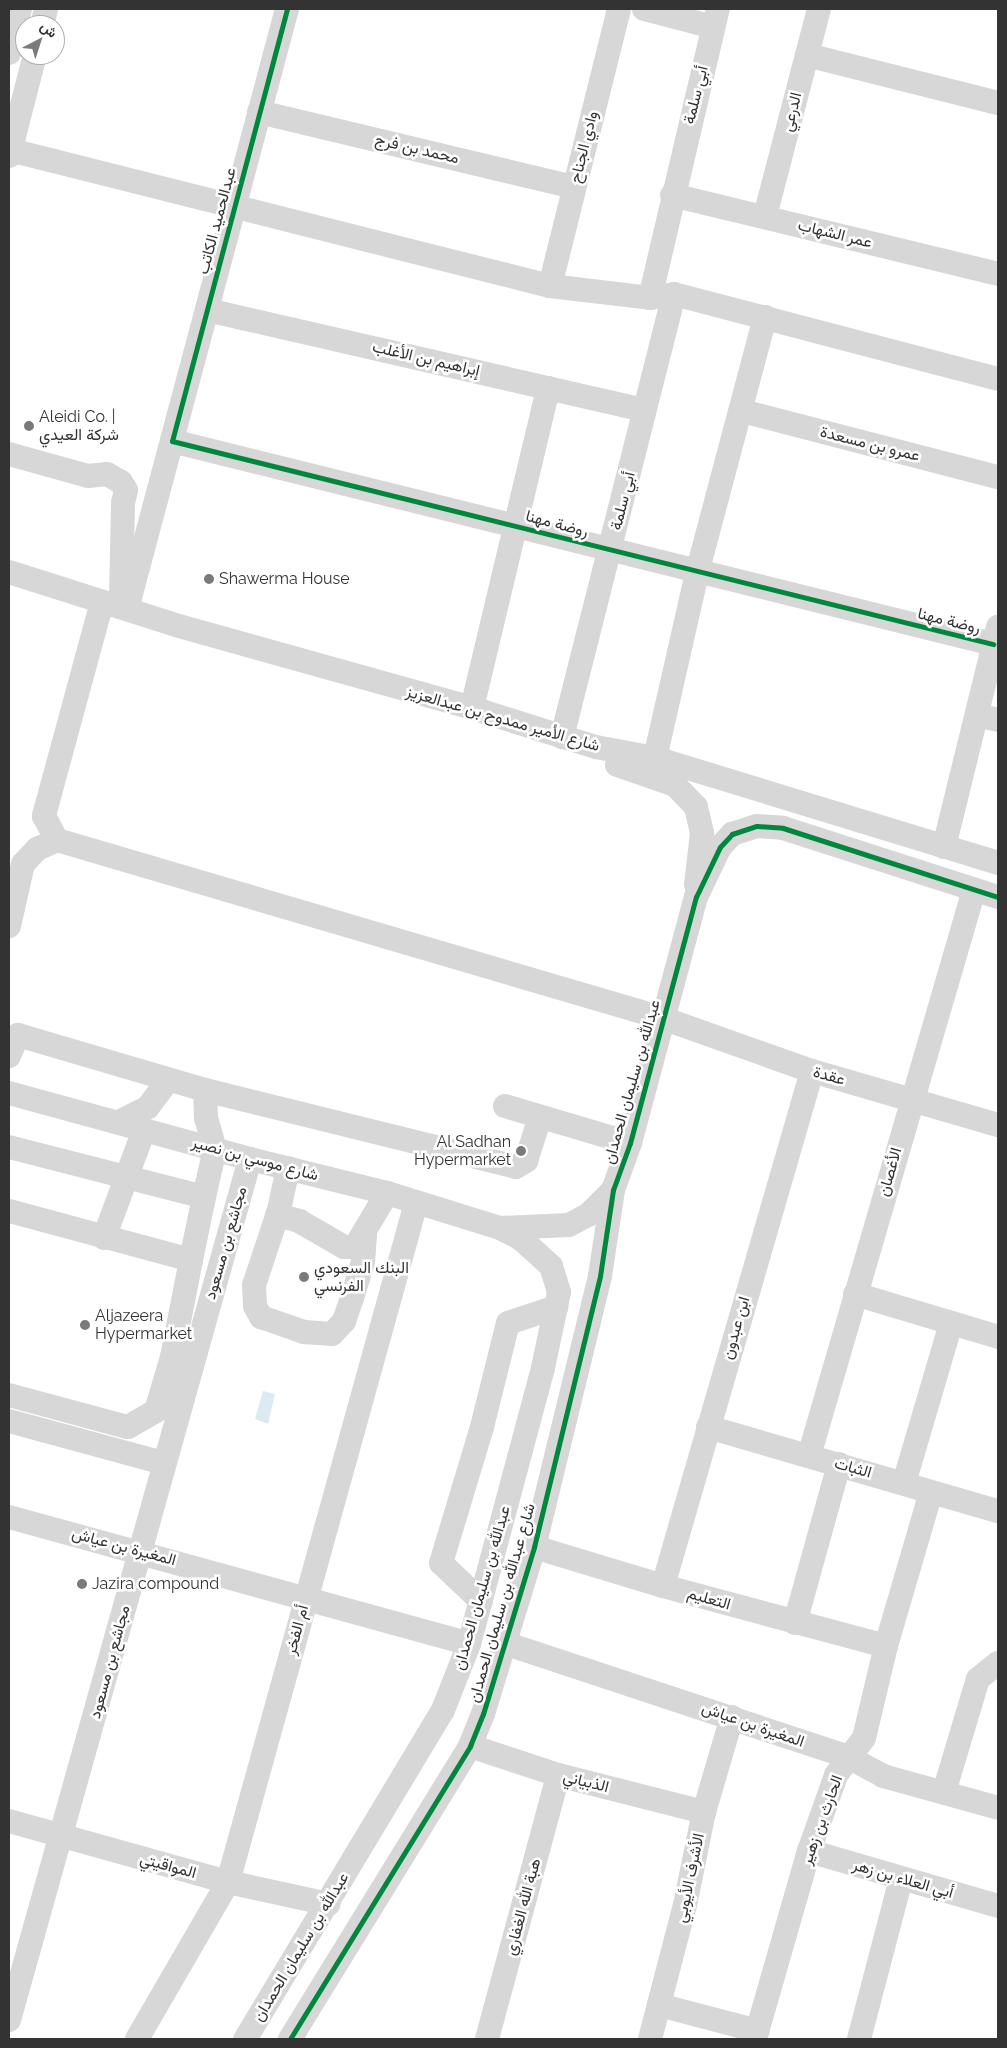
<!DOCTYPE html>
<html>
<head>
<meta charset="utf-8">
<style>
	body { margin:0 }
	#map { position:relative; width:1007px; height:2048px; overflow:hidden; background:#fff; font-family:Raleway,Vazirmatn,sans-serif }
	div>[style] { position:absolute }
	.water>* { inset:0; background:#dcebf1 }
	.minor>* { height:24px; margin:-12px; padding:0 12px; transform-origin:12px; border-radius:12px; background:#d7d7d7 }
	.cycleway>* { height:5px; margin:-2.5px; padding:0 2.5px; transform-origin:2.5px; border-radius:2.5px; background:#00873e }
	.dots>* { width:14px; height:14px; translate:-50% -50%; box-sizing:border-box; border:2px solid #fff; border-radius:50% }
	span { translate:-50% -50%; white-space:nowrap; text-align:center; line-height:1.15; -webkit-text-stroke:5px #fff; paint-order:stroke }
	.street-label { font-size:16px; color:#333 }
	.poi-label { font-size:16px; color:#333 }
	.left { translate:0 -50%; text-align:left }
	.right { translate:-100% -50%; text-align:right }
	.frame { position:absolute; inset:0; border:10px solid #333; pointer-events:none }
	.north { position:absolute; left:15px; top:15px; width:50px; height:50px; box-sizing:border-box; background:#fff; border:1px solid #adadad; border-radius:50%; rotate:40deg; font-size:14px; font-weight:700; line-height:20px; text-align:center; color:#333 }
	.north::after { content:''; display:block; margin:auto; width:18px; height:22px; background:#7a7a7a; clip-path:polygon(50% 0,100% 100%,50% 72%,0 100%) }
</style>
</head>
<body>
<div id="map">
	<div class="water">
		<div style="clip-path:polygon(263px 1391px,275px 1394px,268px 1424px,255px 1419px)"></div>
	</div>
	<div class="minor">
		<div style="left:644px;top:9px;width:71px;rotate:14.6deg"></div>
		<div style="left:42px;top:25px;width:16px;rotate:-76deg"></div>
		<div style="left:9px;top:53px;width:45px;rotate:-76deg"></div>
		<div style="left:807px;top:55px;width:197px;rotate:14.1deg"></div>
		<div style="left:259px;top:112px;width:324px;rotate:13.4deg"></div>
		<div style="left:10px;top:150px;width:557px;rotate:14.14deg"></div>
		<div style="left:550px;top:286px;width:101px;rotate:6.8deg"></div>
		<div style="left:650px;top:298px;width:24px;rotate:-9deg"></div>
		<div style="left:674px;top:294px;width:335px;rotate:14.7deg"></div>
		<div style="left:9px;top:156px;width:104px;rotate:-75.6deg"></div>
		<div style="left:672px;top:195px;width:335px;rotate:13.6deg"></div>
		<div style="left:765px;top:216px;width:214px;rotate:-75.4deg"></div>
		<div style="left:550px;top:286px;width:285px;rotate:-76deg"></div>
		<div style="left:650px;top:298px;width:297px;rotate:-76.8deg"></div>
		<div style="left:207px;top:310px;width:448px;rotate:12.9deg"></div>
		<div style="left:742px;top:411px;width:264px;rotate:14.5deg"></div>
		<div style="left:172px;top:441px;width:846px;rotate:13.89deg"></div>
		<div style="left:9px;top:454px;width:82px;rotate:15.6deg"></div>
		<div style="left:88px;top:476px;width:19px;rotate:-6deg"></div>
		<div style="left:107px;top:474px;width:16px;rotate:30deg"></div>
		<div style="left:121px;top:482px;width:9px;rotate:58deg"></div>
		<div style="left:126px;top:490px;width:13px;rotate:103deg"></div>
		<div style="left:123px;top:503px;width:95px;rotate:91.2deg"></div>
		<div style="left:9px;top:572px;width:178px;rotate:17.6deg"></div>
		<div style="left:179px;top:626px;width:304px;rotate:15.6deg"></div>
		<div style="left:472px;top:708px;width:130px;rotate:17.5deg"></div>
		<div style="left:596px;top:747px;width:60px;rotate:10.6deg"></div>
		<div style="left:655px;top:758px;width:359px;rotate:17deg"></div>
		<div style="left:102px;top:602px;width:222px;rotate:105.2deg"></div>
		<div style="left:44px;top:816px;width:27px;rotate:62deg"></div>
		<div style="left:57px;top:840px;width:631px;rotate:16.39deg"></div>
		<div style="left:662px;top:1018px;width:159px;rotate:19.5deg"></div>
		<div style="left:812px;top:1071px;width:194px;rotate:16.2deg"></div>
		<div style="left:127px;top:609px;width:621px;rotate:-75.07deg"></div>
		<div style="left:472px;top:708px;width:329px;rotate:-76.6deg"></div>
		<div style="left:977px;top:715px;width:22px;rotate:13deg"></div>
		<div style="left:562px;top:737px;width:457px;rotate:-75.8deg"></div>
		<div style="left:655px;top:758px;width:190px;rotate:-77.2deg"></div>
		<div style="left:697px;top:573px;width:265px;rotate:-75.1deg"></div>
		<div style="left:617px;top:765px;width:61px;rotate:19deg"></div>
		<div style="left:675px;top:785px;width:30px;rotate:46deg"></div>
		<div style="left:696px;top:807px;width:27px;rotate:77deg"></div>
		<div style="left:702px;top:833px;width:52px;rotate:96.6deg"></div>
		<div style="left:944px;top:847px;width:227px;rotate:-76.2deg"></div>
		<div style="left:9px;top:926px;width:64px;rotate:-77.3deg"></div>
		<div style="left:23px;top:864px;width:21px;rotate:-47deg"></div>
		<div style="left:37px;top:849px;width:22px;rotate:-24deg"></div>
		<div style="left:9px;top:1056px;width:23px;rotate:-67deg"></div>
		<div style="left:18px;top:1035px;width:195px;rotate:16.4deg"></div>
		<div style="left:205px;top:1090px;width:320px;rotate:13.9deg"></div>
		<div style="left:516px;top:1167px;width:12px;rotate:-31deg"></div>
		<div style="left:526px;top:1161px;width:46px;rotate:-72.3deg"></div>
		<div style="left:9px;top:1093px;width:250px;rotate:15.3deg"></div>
		<div style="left:250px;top:1159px;width:141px;rotate:13.9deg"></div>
		<div style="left:387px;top:1193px;width:118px;rotate:17.2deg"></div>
		<div style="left:500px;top:1228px;width:22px;rotate:27deg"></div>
		<div style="left:520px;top:1238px;width:42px;rotate:42.1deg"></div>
		<div style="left:551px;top:1266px;width:27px;rotate:73deg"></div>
		<div style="left:559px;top:1292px;width:78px;rotate:101.9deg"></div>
		<div style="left:543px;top:1368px;width:286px;rotate:105deg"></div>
		<div style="left:469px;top:1644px;width:71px;rotate:111.5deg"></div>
		<div style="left:443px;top:1710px;width:384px;rotate:121deg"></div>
		<div style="left:505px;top:1106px;width:130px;rotate:16.5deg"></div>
		<div style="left:121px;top:1121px;width:30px;rotate:-27deg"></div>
		<div style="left:148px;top:1107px;width:34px;rotate:-53deg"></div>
		<div style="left:9px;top:1147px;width:201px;rotate:14.4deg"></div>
		<div style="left:204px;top:1197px;width:64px;rotate:101.7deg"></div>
		<div style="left:191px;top:1260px;width:188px;rotate:-164.9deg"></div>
		<div style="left:288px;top:1168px;width:43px;rotate:102.1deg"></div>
		<div style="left:279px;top:1210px;width:79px;rotate:108.4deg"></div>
		<div style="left:254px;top:1285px;width:21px;rotate:87deg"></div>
		<div style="left:255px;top:1306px;width:13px;rotate:61deg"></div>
		<div style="left:261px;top:1317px;width:46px;rotate:19.2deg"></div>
		<div style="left:304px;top:1332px;width:28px;rotate:4deg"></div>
		<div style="left:332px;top:1334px;width:18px;rotate:-47deg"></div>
		<div style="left:344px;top:1321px;width:24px;rotate:-71deg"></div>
		<div style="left:352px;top:1298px;width:37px;rotate:-73deg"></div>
		<div style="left:363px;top:1263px;width:28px;rotate:-86deg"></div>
		<div style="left:204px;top:1197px;width:49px;rotate:-77.1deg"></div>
		<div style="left:215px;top:1149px;width:32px;rotate:-106deg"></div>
		<div style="left:206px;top:1118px;width:28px;rotate:-92deg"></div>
		<div style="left:277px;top:1215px;width:23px;rotate:15deg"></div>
		<div style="left:299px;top:1221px;width:52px;rotate:30deg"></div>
		<div style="left:344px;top:1247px;width:11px"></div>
		<div style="left:355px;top:1247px;width:63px;rotate:-59.3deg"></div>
		<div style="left:500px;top:1228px;width:69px;rotate:-2.5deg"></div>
		<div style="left:569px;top:1225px;width:21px;rotate:-28deg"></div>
		<div style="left:588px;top:1215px;width:35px;rotate:-45deg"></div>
		<div style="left:104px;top:1238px;width:115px;rotate:-69.7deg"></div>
		<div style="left:855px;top:1294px;width:149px;rotate:16.7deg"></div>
		<div style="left:9px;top:1395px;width:123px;rotate:15.1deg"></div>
		<div style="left:128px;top:1427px;width:32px;rotate:-30deg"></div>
		<div style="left:156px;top:1411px;width:56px;rotate:-73.5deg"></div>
		<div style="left:172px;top:1357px;width:99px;rotate:-78.9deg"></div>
		<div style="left:9px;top:1421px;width:161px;rotate:15.2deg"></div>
		<div style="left:708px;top:1427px;width:302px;rotate:16.2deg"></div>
		<div style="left:809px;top:1456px;width:590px;rotate:-73.75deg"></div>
		<div style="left:904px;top:1483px;width:167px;rotate:-73.6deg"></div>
		<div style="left:9px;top:1517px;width:477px;rotate:15.4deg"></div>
		<div style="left:534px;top:1547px;width:135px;rotate:16.8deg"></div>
		<div style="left:663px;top:1586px;width:231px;rotate:15.1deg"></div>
		<div style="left:663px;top:1586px;width:536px;rotate:-73.86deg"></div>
		<div style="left:481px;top:1601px;width:55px;rotate:-136.5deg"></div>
		<div style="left:441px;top:1563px;width:142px;rotate:-73.2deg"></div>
		<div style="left:482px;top:1427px;width:107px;rotate:-76deg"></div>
		<div style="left:508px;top:1323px;width:51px;rotate:-18.4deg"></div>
		<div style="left:795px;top:1623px;width:165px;rotate:-74.5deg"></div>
		<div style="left:507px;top:1644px;width:359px;rotate:18.3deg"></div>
		<div style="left:848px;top:1757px;width:40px;rotate:28deg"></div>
		<div style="left:883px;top:1776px;width:119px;rotate:15.5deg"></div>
		<div style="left:470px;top:1746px;width:93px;rotate:18.2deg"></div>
		<div style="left:558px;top:1775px;width:151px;rotate:14.2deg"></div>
		<div style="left:944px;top:1792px;width:118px;rotate:-73.3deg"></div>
		<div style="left:978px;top:1679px;width:26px;rotate:-39deg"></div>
		<div style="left:9px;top:1821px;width:227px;rotate:15.6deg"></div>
		<div style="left:228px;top:1882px;width:103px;rotate:12.3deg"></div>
		<div style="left:809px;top:1851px;width:197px;rotate:16.2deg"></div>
		<div style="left:659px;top:2005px;width:102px;rotate:14.7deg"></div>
		<div style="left:9px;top:2020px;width:894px;rotate:-74.36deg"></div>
		<div style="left:137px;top:2039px;width:181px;rotate:-59.9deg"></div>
		<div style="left:228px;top:1882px;width:705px;rotate:-74.52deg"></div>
		<div style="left:290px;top:2039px;width:344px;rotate:-58.4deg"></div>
		<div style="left:470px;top:1746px;width:35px;rotate:-68deg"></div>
		<div style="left:483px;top:1714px;width:175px;rotate:-73deg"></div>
		<div style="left:534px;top:1547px;width:279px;rotate:-76.3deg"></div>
		<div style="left:600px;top:1276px;width:87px;rotate:-81.4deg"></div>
		<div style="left:613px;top:1190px;width:50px;rotate:-70.1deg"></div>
		<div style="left:630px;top:1143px;width:255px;rotate:-75deg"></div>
		<div style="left:696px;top:897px;width:55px;rotate:-64.4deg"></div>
		<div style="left:720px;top:847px;width:18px;rotate:-47deg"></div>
		<div style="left:732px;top:834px;width:26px;rotate:-18deg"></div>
		<div style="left:757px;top:826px;width:26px;rotate:4deg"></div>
		<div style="left:783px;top:828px;width:226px;rotate:17.8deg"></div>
		<div style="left:487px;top:2039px;width:273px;rotate:-74.9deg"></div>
		<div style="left:650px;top:2039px;width:138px;rotate:-75.4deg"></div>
		<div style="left:685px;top:1905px;width:95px;rotate:-78.5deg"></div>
		<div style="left:704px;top:1812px;width:99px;rotate:-73.6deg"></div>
		<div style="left:755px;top:2039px;width:196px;rotate:-74deg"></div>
		<div style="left:809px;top:1851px;width:81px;rotate:-70.4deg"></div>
		<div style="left:836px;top:1775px;width:46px;rotate:-52.9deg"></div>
		<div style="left:864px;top:1738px;width:95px;rotate:-76.6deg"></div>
		<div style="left:886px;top:1646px;width:160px;rotate:-73.7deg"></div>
		<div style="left:859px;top:2039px;width:165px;rotate:-75.3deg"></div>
	</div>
	<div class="cycleway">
		<div style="left:287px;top:9px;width:447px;rotate:104.9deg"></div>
		<div style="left:172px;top:441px;width:846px;rotate:13.89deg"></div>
		<div style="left:290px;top:2039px;width:344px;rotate:-58.4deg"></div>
		<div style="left:470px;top:1746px;width:35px;rotate:-68deg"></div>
		<div style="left:483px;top:1714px;width:175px;rotate:-73deg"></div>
		<div style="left:534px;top:1547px;width:279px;rotate:-76.3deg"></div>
		<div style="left:600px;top:1276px;width:87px;rotate:-81.4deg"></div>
		<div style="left:613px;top:1190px;width:50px;rotate:-70.1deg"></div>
		<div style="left:630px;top:1143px;width:255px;rotate:-75deg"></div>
		<div style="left:696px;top:897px;width:55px;rotate:-64.4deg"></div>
		<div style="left:720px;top:847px;width:18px;rotate:-47deg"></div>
		<div style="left:732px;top:834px;width:26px;rotate:-18deg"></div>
		<div style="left:757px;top:826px;width:26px;rotate:4deg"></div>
		<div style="left:783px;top:828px;width:226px;rotate:17.8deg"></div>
	</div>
	<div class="dots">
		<div style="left:29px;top:426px;background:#7a7a7a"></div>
		<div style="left:209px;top:579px;background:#7a7a7a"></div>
		<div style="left:521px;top:1151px;background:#7a7a7a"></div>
		<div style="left:304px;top:1277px;background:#7a7a7a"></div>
		<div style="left:85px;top:1325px;background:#7a7a7a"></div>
		<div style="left:82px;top:1584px;background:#7a7a7a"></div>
	</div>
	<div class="street-label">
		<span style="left:696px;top:95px;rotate:-76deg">أبي سلمة</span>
		<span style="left:792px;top:112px;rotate:-76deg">الدرعي</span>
		<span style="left:584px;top:147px;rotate:-76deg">وادي الجناح</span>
		<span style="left:417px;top:149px;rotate:13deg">محمد بن فرج</span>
		<span style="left:217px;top:221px;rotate:-75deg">عبدالحميد الكاتب</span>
		<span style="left:835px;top:234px;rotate:14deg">عمر الشهاب</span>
		<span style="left:426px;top:359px;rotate:13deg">إبراهيم بن الأغلب</span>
		<span style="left:870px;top:444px;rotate:14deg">عمرو بن مسعدة</span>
		<span style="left:623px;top:501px;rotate:-76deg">أبي سلمة</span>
		<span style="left:557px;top:524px;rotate:15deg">روضة مهنا</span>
		<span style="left:949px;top:621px;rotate:14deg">روضة مهنا</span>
		<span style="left:503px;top:719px;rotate:16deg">شارع الأمير ممدوح بن عبدالعزيز</span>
		<span style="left:829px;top:1076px;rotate:16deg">عقدة</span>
		<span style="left:632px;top:1082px;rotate:-74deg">عبدالله بن سليمان الحمدان</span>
		<span style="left:255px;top:1159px;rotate:15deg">شارع موسي بن نصير</span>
		<span style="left:890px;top:1172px;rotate:-74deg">الأغصان</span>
		<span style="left:226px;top:1243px;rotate:-74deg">مجاشع بن مسعود</span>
		<span style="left:736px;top:1328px;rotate:-74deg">ابن عبدون</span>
		<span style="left:853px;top:1468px;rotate:16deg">الثبات</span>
		<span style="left:124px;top:1547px;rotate:15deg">المغيرة بن عياش</span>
		<span style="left:482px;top:1588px;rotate:-74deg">عبدالله بن سليمان الحمدان</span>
		<span style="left:709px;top:1599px;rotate:16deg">التعليم</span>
		<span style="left:502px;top:1603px;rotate:-74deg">شارع عبدالله بن سليمان الحمدان</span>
		<span style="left:297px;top:1630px;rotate:-75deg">أم الفخر</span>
		<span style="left:110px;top:1662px;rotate:-75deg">مجاشع بن مسعود</span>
		<span style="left:753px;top:1725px;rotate:19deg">المغيرة بن عياش</span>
		<span style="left:586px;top:1782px;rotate:14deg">الذبياني</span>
		<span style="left:822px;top:1820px;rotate:-70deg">الحارث بن زهير</span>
		<span style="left:168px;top:1866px;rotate:15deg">المواقيتي</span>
		<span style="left:690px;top:1878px;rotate:-78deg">الأشرف الأيوبي</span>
		<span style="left:903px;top:1879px;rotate:16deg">أبي العلاء بن زهر</span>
		<span style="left:523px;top:1907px;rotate:-75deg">هبة الله الغفاري</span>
		<span style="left:301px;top:1947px;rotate:-59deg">عبدالله بن سليمان الحمدان</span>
	</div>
	<div class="poi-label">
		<span class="left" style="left:39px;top:426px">Aleidi Co. |<br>شركة العيدي</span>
		<span class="left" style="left:219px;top:579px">Shawerma House</span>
		<span class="right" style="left:511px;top:1151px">Al Sadhan<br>Hypermarket</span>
		<span class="left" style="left:314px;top:1277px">البنك السعودي<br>الفرنسي</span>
		<span class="left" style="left:95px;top:1325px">Aljazeera<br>Hypermarket</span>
		<span class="left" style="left:92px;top:1584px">Jazira compound</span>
	</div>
	<div class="frame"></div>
	<div class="north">ش</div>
</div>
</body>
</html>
